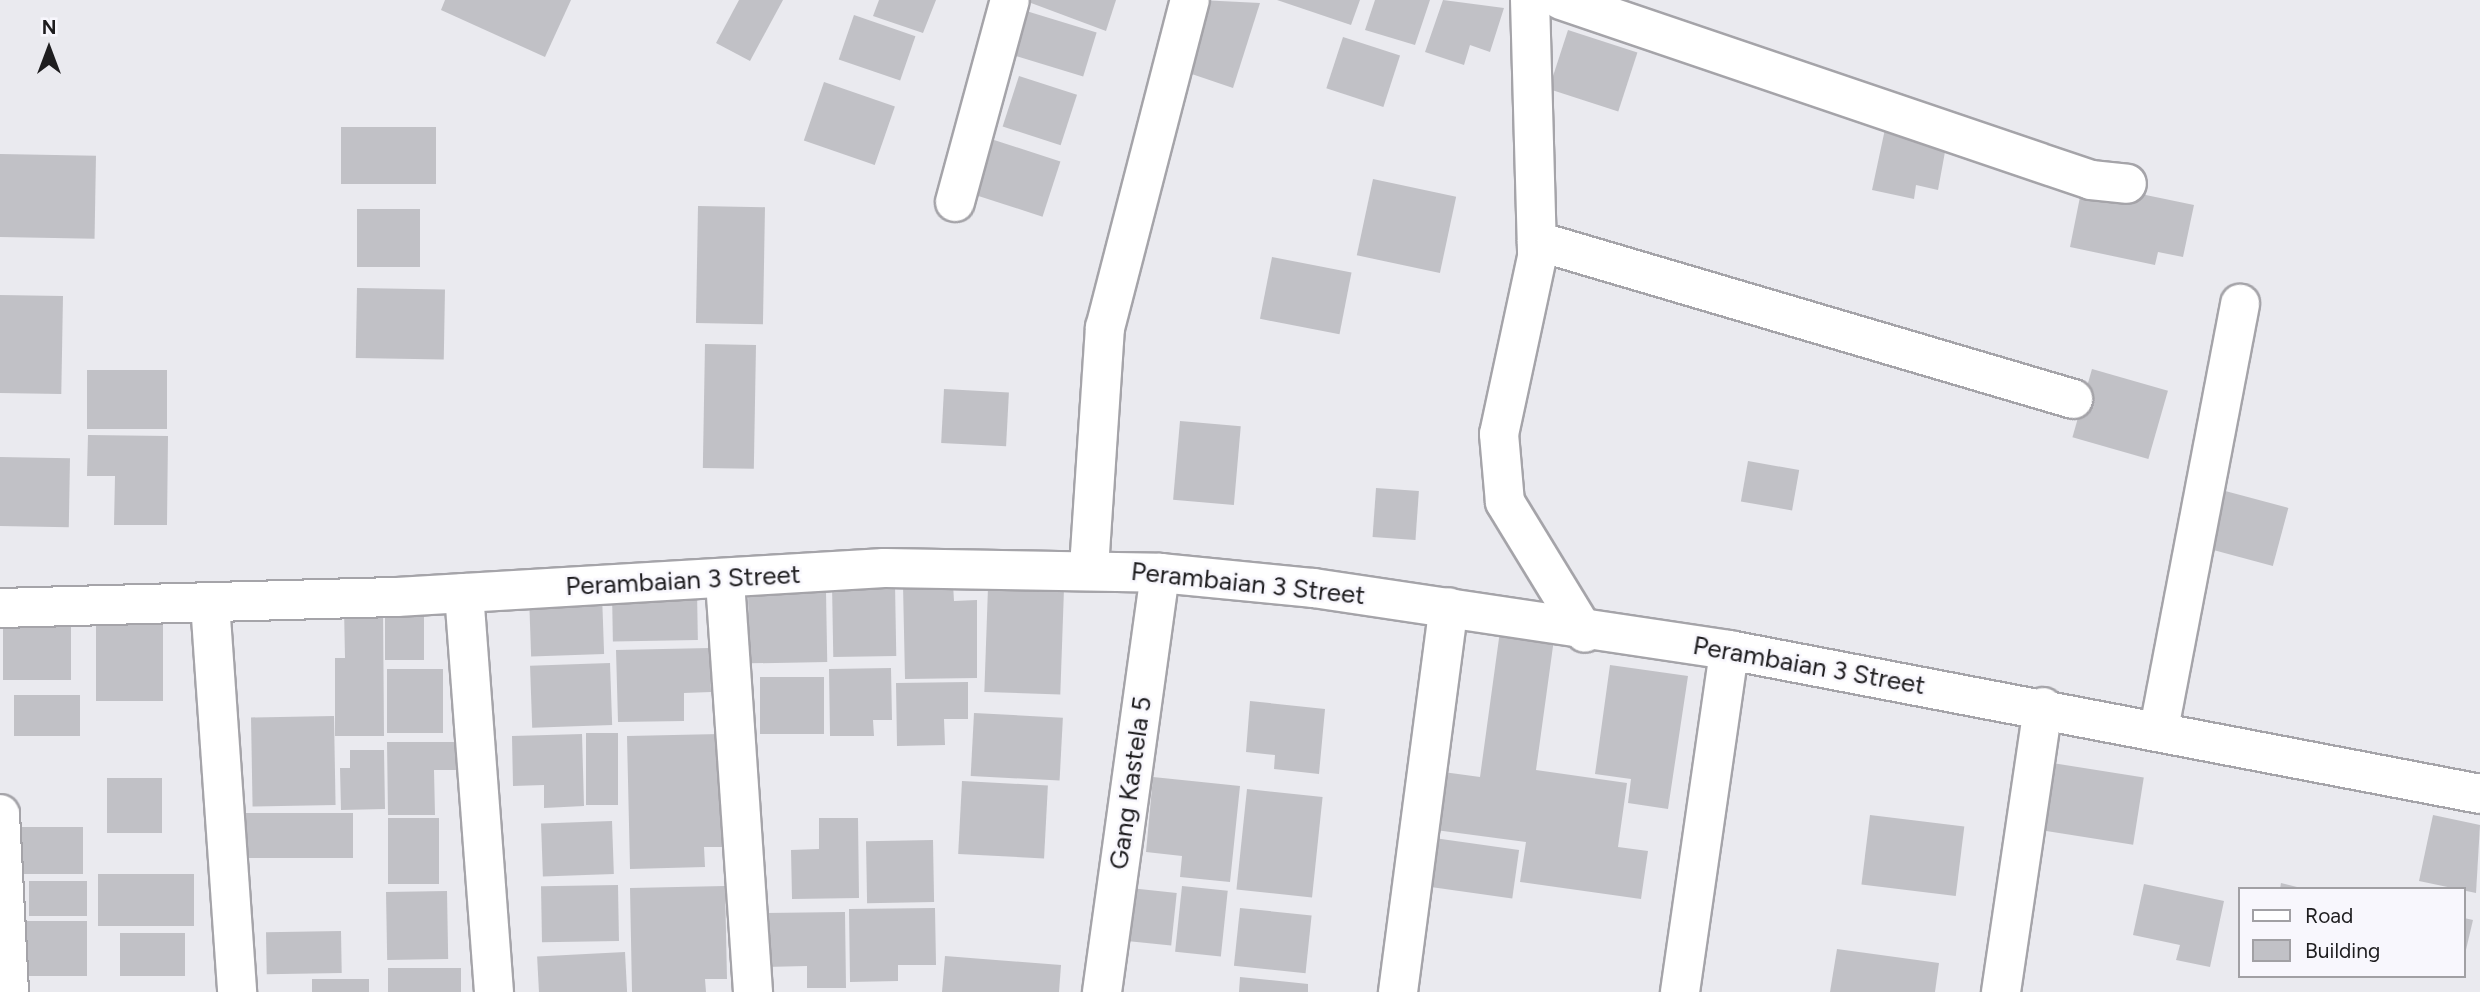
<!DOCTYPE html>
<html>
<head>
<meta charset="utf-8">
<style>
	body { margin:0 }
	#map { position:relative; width:2480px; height:992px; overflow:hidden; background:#eaeaef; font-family:Figtree,sans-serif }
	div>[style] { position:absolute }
	.building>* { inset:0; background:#c1c1c6; transform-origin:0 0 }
	.roads { filter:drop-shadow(2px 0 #a5a4a9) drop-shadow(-2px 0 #a5a4a9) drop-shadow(0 2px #a5a4a9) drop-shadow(0 -2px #a5a4a9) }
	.minor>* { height:38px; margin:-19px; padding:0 19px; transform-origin:19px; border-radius:19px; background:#fff }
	span { translate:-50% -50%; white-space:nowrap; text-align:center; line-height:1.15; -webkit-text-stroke:5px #f8f7fd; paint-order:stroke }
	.street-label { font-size:26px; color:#1e1d1f }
	.legend { position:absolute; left:2238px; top:887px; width:228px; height:91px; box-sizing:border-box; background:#f8f7fd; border:2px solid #a1a0a4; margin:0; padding:9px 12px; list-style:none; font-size:21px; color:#1e1d1f }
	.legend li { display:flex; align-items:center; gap:14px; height:35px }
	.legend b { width:35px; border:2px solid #a1a0a4 }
	.north { position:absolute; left:14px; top:14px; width:70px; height:70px; -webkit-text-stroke:5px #f8f7fd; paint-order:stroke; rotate:0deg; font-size:19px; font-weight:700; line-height:28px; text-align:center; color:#1e1d1f }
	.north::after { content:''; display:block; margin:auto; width:24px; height:32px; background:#1e1d1f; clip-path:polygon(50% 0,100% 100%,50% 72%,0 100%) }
</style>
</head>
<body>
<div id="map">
	<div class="building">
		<div style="clip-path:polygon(445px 0,571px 0,545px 57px,441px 10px)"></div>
		<div style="clip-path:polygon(739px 0,783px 0,750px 61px,716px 43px)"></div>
		<div style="clip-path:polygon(879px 0,936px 0,923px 33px,873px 16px)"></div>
		<div style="clip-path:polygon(1023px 0,1116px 0,1106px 31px)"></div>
		<div style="clip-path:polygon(1200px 0,1260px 3px,1233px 88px,1177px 69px)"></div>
		<div style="clip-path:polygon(1277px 0,1360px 0,1351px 25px)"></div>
		<div style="clip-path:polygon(1375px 0,1430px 0,1415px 45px,1365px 30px)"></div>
		<div style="clip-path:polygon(1443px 0,1504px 8px,1490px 52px,1470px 45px,1464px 65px,1425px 52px)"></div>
		<div style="left:1023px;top:10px;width:77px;height:46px;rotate:17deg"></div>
		<div style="left:854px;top:15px;width:65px;height:47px;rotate:19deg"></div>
		<div style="left:1568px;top:30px;width:73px;height:62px;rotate:18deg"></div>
		<div style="left:1343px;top:37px;width:60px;height:54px;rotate:18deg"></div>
		<div style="left:1019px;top:76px;width:61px;height:53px;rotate:18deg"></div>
		<div style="left:824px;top:82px;width:75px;height:62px;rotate:19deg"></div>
		<div style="left:341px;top:127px;width:95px;height:57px"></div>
		<div style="clip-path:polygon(1885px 129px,1947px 141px,1938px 190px,1916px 185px,1914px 199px,1872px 190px)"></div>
		<div style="left:991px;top:139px;width:73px;height:58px;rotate:18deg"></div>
		<div style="left:0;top:154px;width:96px;height:83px;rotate:1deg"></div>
		<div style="left:1373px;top:179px;width:85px;height:78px;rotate:12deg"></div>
		<div style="clip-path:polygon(2083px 182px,2194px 205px,2183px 257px,2158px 252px,2155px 265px,2070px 247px)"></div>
		<div style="left:698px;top:206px;width:67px;height:117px;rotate:1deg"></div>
		<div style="left:357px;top:209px;width:63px;height:58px"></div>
		<div style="left:1272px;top:257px;width:81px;height:63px;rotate:11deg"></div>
		<div style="left:357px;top:288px;width:88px;height:70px;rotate:1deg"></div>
		<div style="left:0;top:295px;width:63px;height:98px;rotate:1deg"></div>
		<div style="left:705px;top:344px;width:51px;height:124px;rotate:1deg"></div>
		<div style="left:2092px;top:369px;width:79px;height:71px;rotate:16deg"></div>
		<div style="left:87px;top:370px;width:80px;height:59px"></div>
		<div style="left:944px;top:389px;width:65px;height:54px;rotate:3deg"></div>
		<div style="left:1180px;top:421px;width:61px;height:79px;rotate:5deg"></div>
		<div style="clip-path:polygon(88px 435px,168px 436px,167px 525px,114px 525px,115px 476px,87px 476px)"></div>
		<div style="left:0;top:457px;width:70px;height:69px;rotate:1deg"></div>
		<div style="left:1748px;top:461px;width:52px;height:41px;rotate:10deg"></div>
		<div style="left:1376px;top:488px;width:43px;height:49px;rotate:4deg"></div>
		<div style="left:2214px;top:488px;width:77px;height:60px;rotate:15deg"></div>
		<div style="left:895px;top:583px;width:73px;height:63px;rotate:89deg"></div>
		<div style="clip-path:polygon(953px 584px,954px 601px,977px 600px,977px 678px,905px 679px,903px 585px)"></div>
		<div style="left:988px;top:587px;width:76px;height:105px;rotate:2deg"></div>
		<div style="left:697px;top:590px;width:50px;height:85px;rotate:89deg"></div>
		<div style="left:826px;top:591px;width:71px;height:78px;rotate:89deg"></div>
		<div style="left:602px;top:594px;width:60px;height:73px;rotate:88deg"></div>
		<div style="left:385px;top:604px;width:39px;height:56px"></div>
		<div style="clip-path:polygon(383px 607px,384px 736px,335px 736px,335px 658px,345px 658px,344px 608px)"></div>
		<div style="left:96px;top:611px;width:67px;height:90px"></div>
		<div style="left:3px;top:614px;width:68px;height:66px"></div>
		<div style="clip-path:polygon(1500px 631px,1554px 639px,1536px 770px,1627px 783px,1618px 847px,1648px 851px,1641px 899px,1520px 882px,1526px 842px,1428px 829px,1436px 771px,1480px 777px)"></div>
		<div style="clip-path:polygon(710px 648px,711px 692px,684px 693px,684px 721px,618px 722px,616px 650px)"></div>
		<div style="left:610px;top:663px;width:62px;height:80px;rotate:88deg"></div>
		<div style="clip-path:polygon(1610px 665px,1688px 676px,1668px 809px,1628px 803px,1631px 779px,1595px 774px)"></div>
		<div style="clip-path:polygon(891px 668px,892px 720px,873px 720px,874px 736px,830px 736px,829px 669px)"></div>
		<div style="left:387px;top:669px;width:56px;height:64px"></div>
		<div style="left:824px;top:677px;width:57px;height:64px;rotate:90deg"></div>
		<div style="clip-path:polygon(968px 682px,968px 719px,944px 719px,945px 745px,897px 746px,896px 683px)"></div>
		<div style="left:14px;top:695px;width:66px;height:41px"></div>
		<div style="clip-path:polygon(1250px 701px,1325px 709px,1319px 774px,1274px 769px,1275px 755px,1246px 752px)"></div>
		<div style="left:974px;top:713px;width:89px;height:63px;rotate:3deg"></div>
		<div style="left:334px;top:716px;width:89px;height:83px;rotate:89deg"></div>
		<div style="left:586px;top:733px;width:32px;height:72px"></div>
		<div style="clip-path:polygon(582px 734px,584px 806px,544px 808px,544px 785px,513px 786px,512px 736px)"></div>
		<div style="clip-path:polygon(720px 734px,723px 847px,704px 847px,705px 867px,630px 869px,627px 736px)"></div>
		<div style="clip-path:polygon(387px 742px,462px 742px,463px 770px,434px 770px,435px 815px,388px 815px)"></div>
		<div style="clip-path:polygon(350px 750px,384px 750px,385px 809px,341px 810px,340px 768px,350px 768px)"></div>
		<div style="left:2046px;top:762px;width:99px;height:68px;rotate:9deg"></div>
		<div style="clip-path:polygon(1153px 777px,1240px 786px,1230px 882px,1180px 877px,1182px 856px,1146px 852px)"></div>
		<div style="left:107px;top:778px;width:55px;height:55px"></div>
		<div style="left:962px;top:781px;width:86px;height:73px;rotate:3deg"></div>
		<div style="left:1247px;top:789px;width:76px;height:101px;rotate:6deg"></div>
		<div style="left:353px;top:813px;width:45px;height:111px;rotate:90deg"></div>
		<div style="left:1870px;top:815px;width:95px;height:70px;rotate:7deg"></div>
		<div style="clip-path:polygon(2433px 815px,2480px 825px,2476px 893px,2419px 881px)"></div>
		<div style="left:439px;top:818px;width:66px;height:51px;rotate:90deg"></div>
		<div style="clip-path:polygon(819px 818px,858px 818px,859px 898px,792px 899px,791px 850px,819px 849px)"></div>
		<div style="left:612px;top:821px;width:53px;height:71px;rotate:88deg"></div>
		<div style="left:17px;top:827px;width:66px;height:47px"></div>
		<div style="left:1427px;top:837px;width:93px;height:49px;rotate:8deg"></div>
		<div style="left:933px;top:840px;width:62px;height:67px;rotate:89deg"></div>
		<div style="left:98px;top:874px;width:96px;height:52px"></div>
		<div style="left:29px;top:881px;width:58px;height:35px"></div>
		<div style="clip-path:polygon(2281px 883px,2301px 888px,2301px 889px,2280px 889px)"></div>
		<div style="clip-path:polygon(2144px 884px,2224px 901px,2210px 967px,2176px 960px,2180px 945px,2133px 935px)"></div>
		<div style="left:618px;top:885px;width:56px;height:77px;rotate:89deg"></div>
		<div style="clip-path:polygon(725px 886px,727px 979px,705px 979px,706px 992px,632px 992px,630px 888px)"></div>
		<div style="left:1182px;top:886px;width:46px;height:66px;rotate:6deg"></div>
		<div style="left:1130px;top:888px;width:47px;height:53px;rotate:6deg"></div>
		<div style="left:447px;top:891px;width:68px;height:61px;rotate:89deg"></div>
		<div style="clip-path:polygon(935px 908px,936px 965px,898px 965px,898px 981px,850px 982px,849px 909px)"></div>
		<div style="left:1240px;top:908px;width:72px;height:58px;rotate:6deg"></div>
		<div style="clip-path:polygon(845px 912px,846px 988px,807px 988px,807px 966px,765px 967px,765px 913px)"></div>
		<div style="clip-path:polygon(2464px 918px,2473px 920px,2465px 954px,2464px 954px)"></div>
		<div style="left:26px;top:921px;width:61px;height:55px"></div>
		<div style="left:341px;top:931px;width:42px;height:75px;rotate:89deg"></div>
		<div style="left:120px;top:933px;width:65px;height:43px"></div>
		<div style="clip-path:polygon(1837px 949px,1939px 963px,1935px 992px,1830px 992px)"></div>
		<div style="left:625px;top:952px;width:40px;height:88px;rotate:87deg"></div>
		<div style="clip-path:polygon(945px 956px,1061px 965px,1059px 992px,942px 992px)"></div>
		<div style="left:461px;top:968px;width:24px;height:73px;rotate:90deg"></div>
		<div style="clip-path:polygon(1240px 977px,1308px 984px,1308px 992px,1239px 992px)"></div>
		<div style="left:312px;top:979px;width:57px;height:13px"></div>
	</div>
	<div class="roads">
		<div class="minor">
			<div style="left:1530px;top:0;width:257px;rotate:88.4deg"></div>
			<div style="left:1537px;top:257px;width:181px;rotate:102.1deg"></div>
			<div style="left:1499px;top:434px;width:68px;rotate:85deg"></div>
			<div style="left:1505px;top:502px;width:153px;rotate:58.6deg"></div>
			<div style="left:1561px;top:0;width:560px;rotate:18.76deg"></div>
			<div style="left:2091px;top:180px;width:36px;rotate:6deg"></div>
			<div style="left:955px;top:202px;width:209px;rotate:-74.8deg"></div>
			<div style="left:1537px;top:241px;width:559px;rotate:16.42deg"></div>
			<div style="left:1089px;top:568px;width:241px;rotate:-86.2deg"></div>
			<div style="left:1105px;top:328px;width:339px;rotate:-75.5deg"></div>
			<div style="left:725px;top:581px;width:412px;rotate:86.1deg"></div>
			<div style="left:464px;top:593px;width:400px;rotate:85.7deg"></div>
			<div style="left:210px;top:603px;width:390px;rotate:86deg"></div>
			<div style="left:0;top:608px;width:397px;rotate:-1.6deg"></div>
			<div style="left:397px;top:597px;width:488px;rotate:-3.4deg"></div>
			<div style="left:884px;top:568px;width:276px;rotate:1deg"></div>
			<div style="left:1160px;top:573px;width:155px;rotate:5.6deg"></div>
			<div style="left:1314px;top:588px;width:420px;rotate:8.5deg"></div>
			<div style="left:1729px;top:650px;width:765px;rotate:10.85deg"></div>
			<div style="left:2159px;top:729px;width:433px;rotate:-79.2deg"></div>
			<div style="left:0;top:814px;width:178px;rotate:87.1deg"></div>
			<div style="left:1102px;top:992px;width:423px;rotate:-82.1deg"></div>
			<div style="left:1398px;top:992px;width:388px;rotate:-82.5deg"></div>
			<div style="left:1680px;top:992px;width:345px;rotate:-81.8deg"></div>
			<div style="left:2001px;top:992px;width:288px;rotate:-81.6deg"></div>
		</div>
	</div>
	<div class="street-label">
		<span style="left:683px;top:581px;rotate:-3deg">Perambaian 3 Street</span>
		<span style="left:1248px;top:584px;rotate:6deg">Perambaian 3 Street</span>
		<span style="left:1809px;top:666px;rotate:10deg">Perambaian 3 Street</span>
		<span style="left:1131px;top:783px;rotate:-82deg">Gang Kastela 5</span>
	</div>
	<ul class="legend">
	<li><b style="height:9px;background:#fff"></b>Road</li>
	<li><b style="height:19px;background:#c1c1c6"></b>Building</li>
	</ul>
	<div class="north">N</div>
</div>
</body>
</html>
